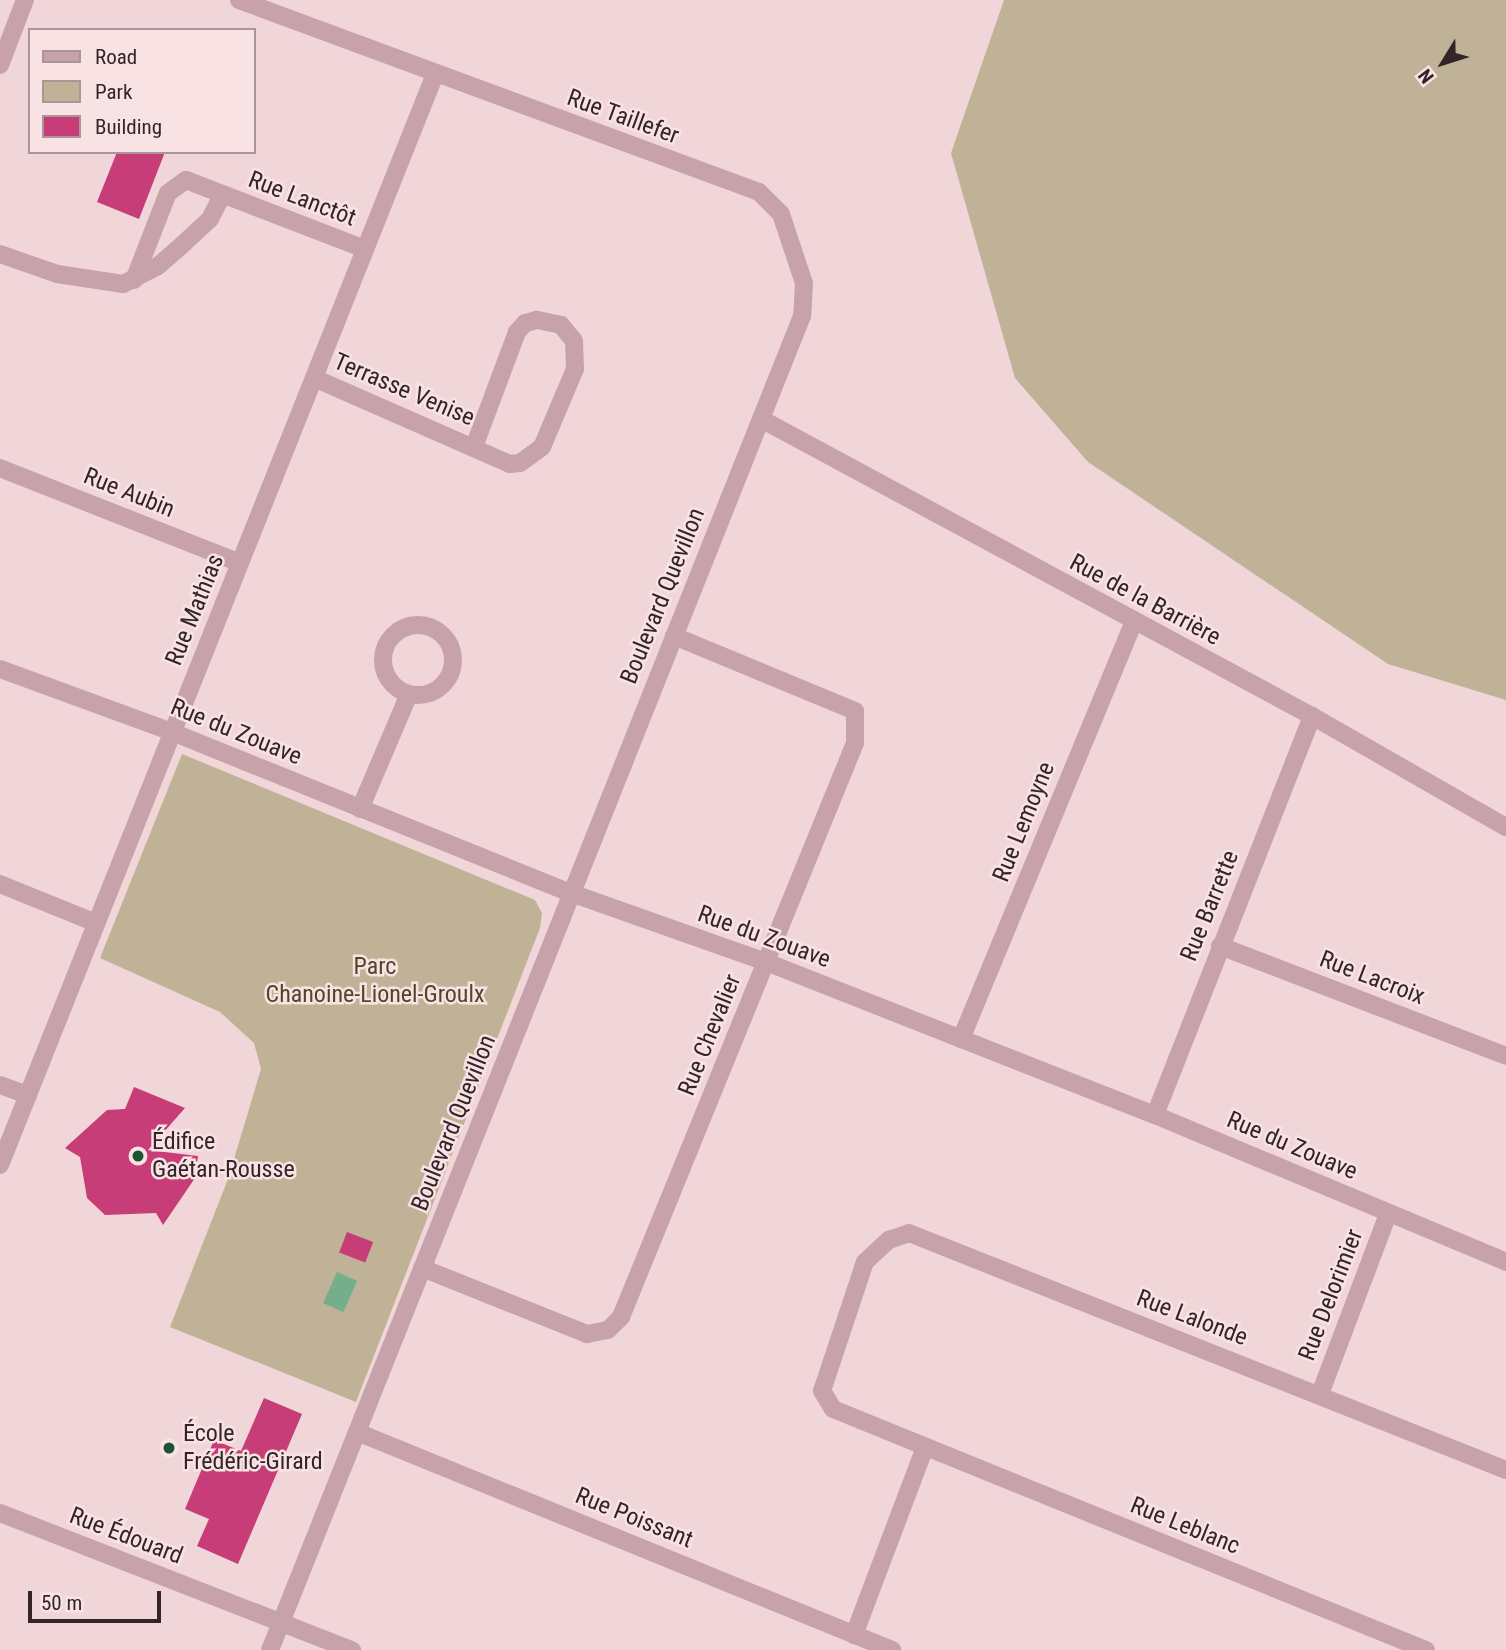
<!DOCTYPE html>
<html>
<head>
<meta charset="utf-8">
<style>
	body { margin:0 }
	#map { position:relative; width:1506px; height:1650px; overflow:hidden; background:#f1d6d9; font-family:"Roboto Condensed",sans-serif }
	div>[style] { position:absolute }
	.green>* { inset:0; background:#bfb296 }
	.water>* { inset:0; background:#75ae8a; transform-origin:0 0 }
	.building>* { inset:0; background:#c73d77; transform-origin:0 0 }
	.minor>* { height:18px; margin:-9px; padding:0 9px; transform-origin:9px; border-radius:9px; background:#c8a2aa }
	.minor>.ring { margin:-9px; padding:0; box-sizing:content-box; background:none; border:18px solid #c8a2aa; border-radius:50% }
	.tertiary>* { height:18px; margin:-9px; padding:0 9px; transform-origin:9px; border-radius:9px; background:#c8a2aa }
	.dots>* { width:19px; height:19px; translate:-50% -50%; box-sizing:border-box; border:4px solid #f9e2e4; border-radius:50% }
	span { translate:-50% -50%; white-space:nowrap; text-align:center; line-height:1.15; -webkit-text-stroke:5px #f9e2e4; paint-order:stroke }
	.street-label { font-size:24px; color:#332429 }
	.park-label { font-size:24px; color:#514528 }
	.poi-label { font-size:24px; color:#332429 }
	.left { translate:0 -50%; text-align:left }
	.legend { position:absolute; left:28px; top:28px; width:228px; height:126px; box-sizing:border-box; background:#f9e2e4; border:2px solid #aa9699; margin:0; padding:9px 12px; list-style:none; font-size:21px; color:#332429 }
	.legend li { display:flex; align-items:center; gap:14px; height:35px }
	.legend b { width:35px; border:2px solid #aa9699 }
	.north { position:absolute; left:1408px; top:28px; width:70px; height:70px; -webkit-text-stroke:5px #f9e2e4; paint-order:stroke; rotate:232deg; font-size:19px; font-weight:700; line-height:28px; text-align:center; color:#332429 }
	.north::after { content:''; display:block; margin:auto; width:24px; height:32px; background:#332429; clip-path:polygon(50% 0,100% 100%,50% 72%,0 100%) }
	.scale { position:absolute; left:28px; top:1591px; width:133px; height:32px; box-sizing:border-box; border:4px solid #332429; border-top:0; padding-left:9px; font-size:21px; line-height:24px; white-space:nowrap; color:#332429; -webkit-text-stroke:5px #f9e2e4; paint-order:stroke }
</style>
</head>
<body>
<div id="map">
	<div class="green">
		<div style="clip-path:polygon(1004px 0,1506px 0,1506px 700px,1388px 664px,1088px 462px,1015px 378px,951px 153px)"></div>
		<div style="clip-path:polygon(182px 754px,535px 900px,542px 913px,540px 928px,356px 1402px,170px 1327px,228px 1179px,261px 1069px,254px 1043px,220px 1012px,100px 958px)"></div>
	</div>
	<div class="water">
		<div style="left:337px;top:1272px;width:22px;height:34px;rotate:24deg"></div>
	</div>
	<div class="building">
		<div style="clip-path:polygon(117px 152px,165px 152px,139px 219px,97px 202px)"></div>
		<div style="clip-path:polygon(134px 1087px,185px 1108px,148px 1150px,198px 1156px,195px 1178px,163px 1225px,156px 1213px,105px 1215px,87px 1198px,80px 1157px,65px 1148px,107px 1110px,125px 1109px)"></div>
		<div style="left:347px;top:1232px;width:28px;height:22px;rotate:21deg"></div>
		<div style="clip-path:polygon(264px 1398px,302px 1414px,238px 1564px,197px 1546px,209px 1519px,185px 1509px,214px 1440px,241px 1451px)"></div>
	</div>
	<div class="minor">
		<div style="left:0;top:65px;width:70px;rotate:-69deg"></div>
		<div style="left:0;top:254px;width:60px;rotate:19.3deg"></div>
		<div style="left:57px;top:274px;width:67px;rotate:8.6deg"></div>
		<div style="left:123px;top:284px;width:39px;rotate:-27deg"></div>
		<div style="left:158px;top:266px;width:30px;rotate:-41deg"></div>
		<div style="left:181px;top:246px;width:40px;rotate:-43deg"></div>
		<div style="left:210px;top:219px;width:27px;rotate:-63deg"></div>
		<div style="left:134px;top:280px;width:93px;rotate:-68.7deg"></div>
		<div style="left:168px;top:193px;width:22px;rotate:-36deg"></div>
		<div style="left:186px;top:180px;width:192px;rotate:21.1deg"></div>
		<div style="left:314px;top:378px;width:214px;rotate:23.7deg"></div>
		<div style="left:510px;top:464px;width:10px;rotate:-6deg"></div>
		<div style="left:520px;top:463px;width:27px;rotate:-36deg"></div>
		<div style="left:542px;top:447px;width:85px;rotate:-67.1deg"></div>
		<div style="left:575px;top:369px;width:28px;rotate:-92deg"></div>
		<div style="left:574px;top:341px;width:21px;rotate:-129deg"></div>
		<div style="left:561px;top:325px;width:25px;rotate:-168deg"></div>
		<div style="left:537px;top:320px;width:12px;rotate:166deg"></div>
		<div style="left:525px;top:323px;width:12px;rotate:132deg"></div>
		<div style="left:517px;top:332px;width:123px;rotate:110.5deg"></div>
		<div style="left:0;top:468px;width:258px;rotate:21.6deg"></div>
		<div class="ring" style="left:383px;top:625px;width:52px;height:52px"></div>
		<div style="left:0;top:669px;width:183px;rotate:20.1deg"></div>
		<div style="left:172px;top:732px;width:430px;rotate:22deg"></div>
		<div style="left:571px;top:893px;width:207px;rotate:19.5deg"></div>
		<div style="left:766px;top:962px;width:418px;rotate:21.5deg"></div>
		<div style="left:1155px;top:1115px;width:381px;rotate:22.7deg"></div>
		<div style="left:360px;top:809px;width:125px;rotate:-66.9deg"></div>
		<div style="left:0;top:884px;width:104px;rotate:22.1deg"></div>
		<div style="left:1220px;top:946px;width:306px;rotate:21deg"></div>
		<div style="left:961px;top:1039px;width:450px;rotate:-67.5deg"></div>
		<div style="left:0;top:1085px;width:30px;rotate:20deg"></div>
		<div style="left:1155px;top:1115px;width:429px;rotate:-68.5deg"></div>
		<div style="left:0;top:1165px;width:1175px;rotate:-68.26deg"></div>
		<div style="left:422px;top:1268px;width:178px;rotate:21.8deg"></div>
		<div style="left:587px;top:1334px;width:21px;rotate:-11deg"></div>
		<div style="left:608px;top:1330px;width:18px;rotate:-45deg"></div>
		<div style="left:621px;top:1317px;width:620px;rotate:-67.82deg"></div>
		<div style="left:855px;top:743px;width:32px;rotate:-90deg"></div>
		<div style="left:855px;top:711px;width:196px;rotate:-157.5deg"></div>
		<div style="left:1320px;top:1394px;width:192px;rotate:-69.3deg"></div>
		<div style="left:357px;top:1432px;width:578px;rotate:22.17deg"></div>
		<div style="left:0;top:1513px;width:378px;rotate:21.3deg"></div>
		<div style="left:854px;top:1635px;width:201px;rotate:-69.3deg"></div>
		<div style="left:1426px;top:1650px;width:640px;rotate:-157.88deg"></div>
		<div style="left:833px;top:1409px;width:21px;rotate:-121deg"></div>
		<div style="left:822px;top:1391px;width:136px;rotate:-71.6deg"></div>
		<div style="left:865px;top:1262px;width:33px;rotate:-43deg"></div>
		<div style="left:889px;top:1240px;width:21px;rotate:-19deg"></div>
		<div style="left:909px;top:1233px;width:642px;rotate:21.65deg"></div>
	</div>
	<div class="tertiary">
		<div style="left:239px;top:0;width:554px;rotate:20.27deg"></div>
		<div style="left:759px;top:192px;width:31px;rotate:45deg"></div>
		<div style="left:781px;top:214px;width:73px;rotate:71.6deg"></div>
		<div style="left:804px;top:283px;width:33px;rotate:93deg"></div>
		<div style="left:802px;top:316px;width:1436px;rotate:111.74deg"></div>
		<div style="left:761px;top:419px;width:626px;rotate:28.33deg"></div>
		<div style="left:1312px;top:716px;width:224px;rotate:29.8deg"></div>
	</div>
	<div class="dots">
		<div style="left:138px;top:1156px;background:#1a5431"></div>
		<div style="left:169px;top:1448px;background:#1a5431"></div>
	</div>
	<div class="street-label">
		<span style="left:623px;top:117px;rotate:20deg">Rue Taillefer</span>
		<span style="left:302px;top:199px;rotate:21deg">Rue Lanctôt</span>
		<span style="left:404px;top:390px;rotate:23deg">Terrasse Venise</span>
		<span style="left:129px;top:493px;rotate:22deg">Rue Aubin</span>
		<span style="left:663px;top:596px;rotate:-68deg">Boulevard Quevillon</span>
		<span style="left:1145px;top:600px;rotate:28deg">Rue de la Barrière</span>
		<span style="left:195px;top:610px;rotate:-68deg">Rue Mathias</span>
		<span style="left:236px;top:732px;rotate:22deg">Rue du Zouave</span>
		<span style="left:1024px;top:822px;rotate:-68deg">Rue Lemoyne</span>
		<span style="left:1210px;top:906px;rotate:-68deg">Rue Barrette</span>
		<span style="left:764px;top:937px;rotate:20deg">Rue du Zouave</span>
		<span style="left:1372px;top:978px;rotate:21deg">Rue Lacroix</span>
		<span style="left:710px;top:1035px;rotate:-68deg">Rue Chevalier</span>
		<span style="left:454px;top:1123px;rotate:-68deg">Boulevard Quevillon</span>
		<span style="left:1292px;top:1146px;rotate:23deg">Rue du Zouave</span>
		<span style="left:1331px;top:1295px;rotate:-69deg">Rue Delorimier</span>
		<span style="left:1192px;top:1318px;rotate:21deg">Rue Lalonde</span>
		<span style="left:634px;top:1518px;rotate:22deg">Rue Poissant</span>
		<span style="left:1185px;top:1526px;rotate:22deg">Rue Leblanc</span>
		<span style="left:126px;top:1536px;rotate:21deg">Rue Édouard</span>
	</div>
	<div class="park-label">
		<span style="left:375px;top:981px">Parc<br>Chanoine-Lionel-Groulx</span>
	</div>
	<div class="poi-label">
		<span class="left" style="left:152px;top:1156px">Édifice<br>Gaétan-Rousse</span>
		<span class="left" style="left:183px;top:1448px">École<br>Frédéric-Girard</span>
	</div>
	<ul class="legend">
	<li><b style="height:9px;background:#c8a2aa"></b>Road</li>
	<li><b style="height:19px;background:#bfb296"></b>Park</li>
	<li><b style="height:19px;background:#c73d77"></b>Building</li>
	</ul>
	<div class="north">N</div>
	<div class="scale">50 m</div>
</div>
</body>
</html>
